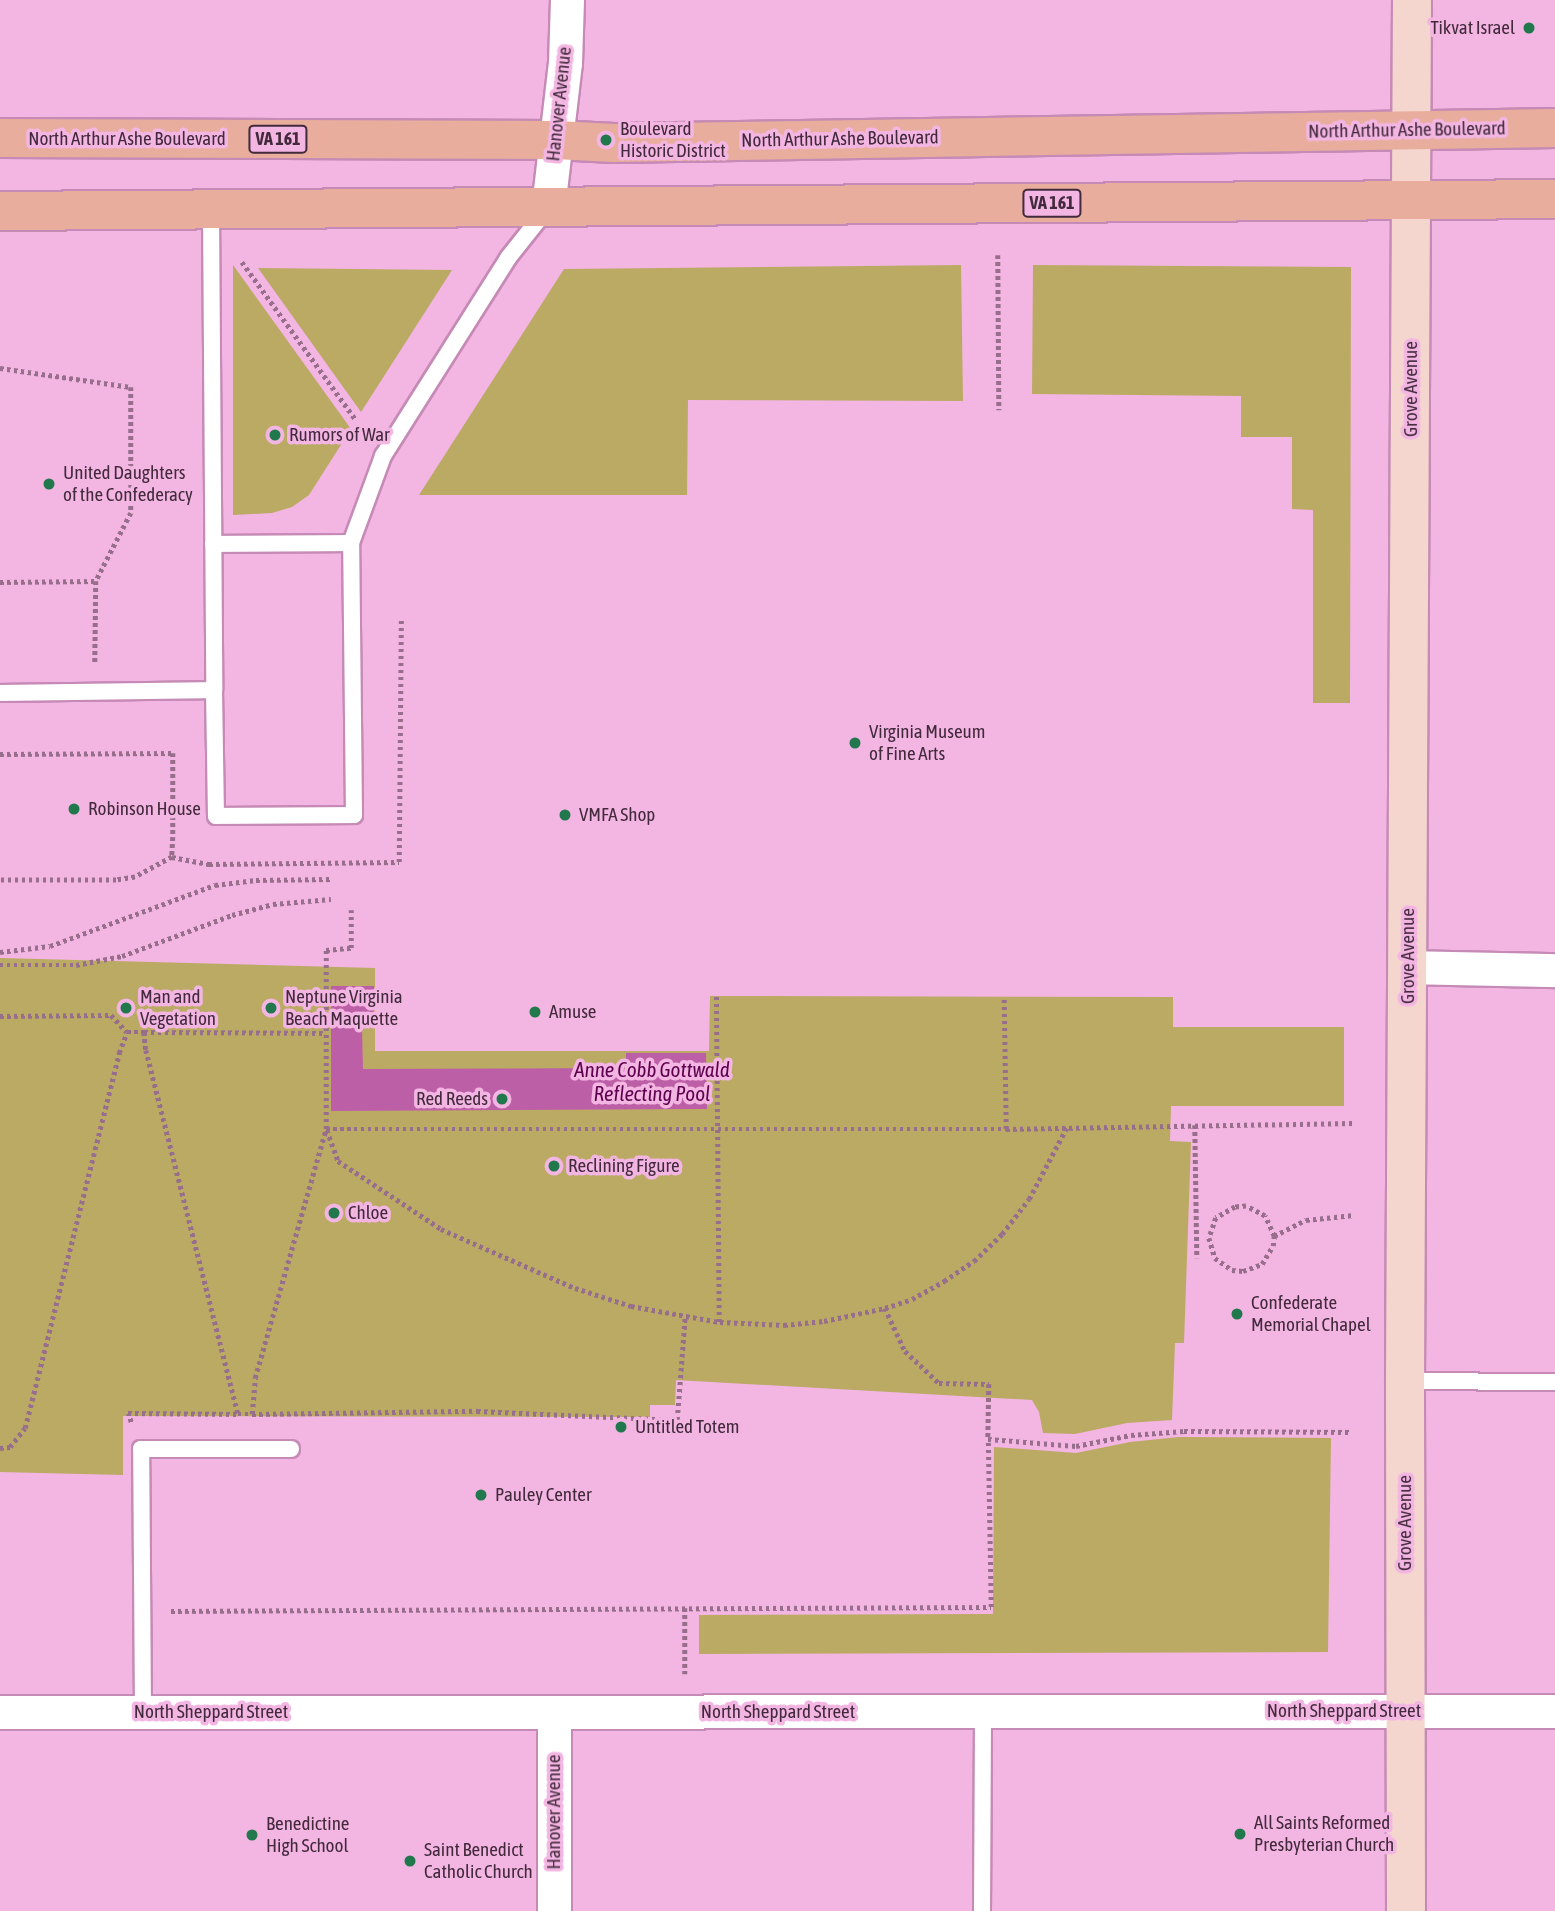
<!DOCTYPE html>
<html>
<head>
<meta charset="utf-8">
<style>
	body { margin:0 }
	#map { position:relative; width:1555px; height:1911px; overflow:hidden; background:#f3b5e2; font-family:"Asap Condensed",sans-serif }
	div>[style] { position:absolute }
	.green>* { inset:0; background:#baaa64 }
	.water>* { inset:0; background:#bd5fa7 }
	.path>* { height:4.5px; margin-top:-2.25px; transform-origin:0; background:repeating-linear-gradient(90deg,#986e8d 0 3.5px,transparent 0 7px) }
	.roads { filter:drop-shadow(2px 0 #c58ab5) drop-shadow(-2px 0 #c58ab5) drop-shadow(0 2px #c58ab5) drop-shadow(0 -2px #c58ab5) }
	.lane>* { height:16px; margin:-8px; padding:0 8px; transform-origin:8px; border-radius:8px; background:#fff }
	.street>* { height:33px; margin:-16.5px; padding:0 16.5px; transform-origin:16.5px; border-radius:16.5px; background:#fff }
	.secondary>* { height:38px; margin:-19px; padding:0 19px; transform-origin:19px; border-radius:19px; background:#f4d6ce }
	.primary>* { height:38px; margin:-19px; padding:0 19px; transform-origin:19px; border-radius:19px; background:#e8ad9d }
	.dots>* { width:19px; height:19px; translate:-50% -50%; box-sizing:border-box; border:4px solid #f3b5e2; border-radius:50% }
	span { translate:-50% -50%; white-space:nowrap; text-align:center; line-height:1.15; -webkit-text-stroke:7px #f3b5e2; paint-order:stroke }
	.shield-label span { padding:2px 5px; background:#f3b5e2; border:2px solid; border-radius:5px; -webkit-text-stroke-width:0 }
	.shield-label { font-size:18px; color:#422a3c; font-weight:700 }
	.poi-label { font-size:19px; color:#422a3c }
	.right { translate:-100% -50%; text-align:right }
	.left { translate:0 -50%; text-align:left }
	.street-label { font-size:19px; color:#422a3c }
	.water-label { font-size:21px; color:#5d004e; font-style:italic }
</style>
</head>
<body>
<div id="map">
	<div class="green">
		<div style="clip-path:polygon(233px 265px,351px 429px,309px 495px,292px 507px,272px 513px,233px 515px)"></div>
		<div style="clip-path:polygon(961px 265px,963px 401px,688px 400px,687px 495px,419px 495px,564px 269px)"></div>
		<div style="clip-path:polygon(1033px 265px,1351px 267px,1350px 703px,1313px 703px,1313px 510px,1292px 509px,1292px 437px,1241px 437px,1241px 396px,1032px 394px)"></div>
		<div style="clip-path:polygon(258px 268px,452px 270px,361px 412px)"></div>
		<div style="clip-path:polygon(0 958px,375px 968px,375px 1051px,709px 1051px,710px 996px,1173px 997px,1173px 1027px,1344px 1027px,1344px 1106px,1171px 1106px,1170px 1141px,1191px 1142px,1184px 1343px,1175px 1343px,1172px 1420px,1127px 1423px,1075px 1434px,1043px 1433px,1039px 1412px,1032px 1400px,676px 1380px,675px 1405px,650px 1405px,650px 1417px,123px 1416px,123px 1475px,0 1472px)"></div>
		<div style="clip-path:polygon(1179px 1437px,1331px 1438px,1328px 1652px,699px 1654px,699px 1615px,993px 1614px,994px 1447px,1076px 1453px,1130px 1442px)"></div>
	</div>
	<div class="water">
		<div style="clip-path:polygon(331px 986px,374px 986px,374px 1028px,362px 1028px,363px 1069px,626px 1068px,626px 1053px,706px 1053px,707px 1109px,331px 1111px)"></div>
	</div>
	<div class="path">
		<div style="left:998px;top:255px;width:155px;rotate:89.6deg"></div>
		<div style="left:242px;top:262px;width:195px;rotate:54.2deg"></div>
		<div style="left:0;top:368px;width:132px;rotate:8.3deg"></div>
		<div style="left:131px;top:387px;width:126px;rotate:90deg"></div>
		<div style="left:131px;top:513px;width:76px;rotate:117.2deg"></div>
		<div style="left:96px;top:581px;width:82px;rotate:90.7deg"></div>
		<div style="left:0;top:582px;width:96px;rotate:-0.6deg"></div>
		<div style="left:0;top:754px;width:173px;rotate:-0.3deg"></div>
		<div style="left:173px;top:753px;width:84px;rotate:90deg"></div>
		<div style="left:173px;top:837px;width:20px;rotate:93deg"></div>
		<div style="left:172px;top:857px;width:42px;rotate:151.6deg"></div>
		<div style="left:135px;top:877px;width:19px;rotate:171deg"></div>
		<div style="left:116px;top:880px;width:116px;rotate:180deg"></div>
		<div style="left:172px;top:857px;width:38px;rotate:11deg"></div>
		<div style="left:209px;top:864px;width:190px;rotate:-0.6deg"></div>
		<div style="left:399px;top:862px;width:242px;rotate:-89.5deg"></div>
		<div style="left:0;top:952px;width:50px;rotate:-6.8deg"></div>
		<div style="left:50px;top:946px;width:176px;rotate:-20.3deg"></div>
		<div style="left:215px;top:885px;width:41px;rotate:-7deg"></div>
		<div style="left:256px;top:880px;width:75px;rotate:-0.8deg"></div>
		<div style="left:0;top:965px;width:76px"></div>
		<div style="left:76px;top:965px;width:47px;rotate:-11.1deg"></div>
		<div style="left:122px;top:956px;width:117px;rotate:-20.4deg"></div>
		<div style="left:232px;top:915px;width:42px;rotate:-15deg"></div>
		<div style="left:273px;top:904px;width:58px;rotate:-4.9deg"></div>
		<div style="left:0;top:1016px;width:111px;rotate:-0.5deg"></div>
		<div style="left:111px;top:1015px;width:23px;rotate:47deg"></div>
		<div style="left:127px;top:1032px;width:17px"></div>
		<div style="left:144px;top:1032px;width:18px;rotate:84deg"></div>
		<div style="left:146px;top:1050px;width:375px;rotate:75.8deg"></div>
		<div style="left:238px;top:1414px;width:14px"></div>
		<div style="left:252px;top:1414px;width:36px;rotate:-85deg"></div>
		<div style="left:255px;top:1378px;width:259px;rotate:-74.1deg"></div>
		<div style="left:326px;top:1129px;width:179px;rotate:-90deg"></div>
		<div style="left:326px;top:950px;width:25px;rotate:-5deg"></div>
		<div style="left:351px;top:948px;width:38px;rotate:-90deg"></div>
		<div style="left:144px;top:1032px;width:181px;rotate:0.3deg"></div>
		<div style="left:1195px;top:1125px;width:133px;rotate:89.1deg"></div>
		<div style="left:326px;top:1129px;width:680px"></div>
		<div style="left:1006px;top:1129px;width:133px;rotate:-90.9deg"></div>
		<div style="left:1006px;top:1129px;width:347px;rotate:-1deg"></div>
		<div style="left:327px;top:1130px;width:33px;rotate:70deg"></div>
		<div style="left:338px;top:1161px;width:123px;rotate:33.4deg"></div>
		<div style="left:441px;top:1229px;width:146px;rotate:23.8deg"></div>
		<div style="left:575px;top:1288px;width:59px;rotate:17.8deg"></div>
		<div style="left:631px;top:1306px;width:89px;rotate:10.3deg"></div>
		<div style="left:719px;top:1322px;width:326px;rotate:-90.5deg"></div>
		<div style="left:1274px;top:1236px;width:22px;rotate:-114deg"></div>
		<div style="left:1265px;top:1216px;width:21px;rotate:-152deg"></div>
		<div style="left:1246px;top:1206px;width:11px;rotate:175deg"></div>
		<div style="left:1235px;top:1207px;width:22px;rotate:150deg"></div>
		<div style="left:1216px;top:1218px;width:21px;rotate:109deg"></div>
		<div style="left:1209px;top:1238px;width:21px;rotate:73deg"></div>
		<div style="left:1215px;top:1258px;width:21px;rotate:35deg"></div>
		<div style="left:1232px;top:1270px;width:11px;rotate:5deg"></div>
		<div style="left:1243px;top:1271px;width:20px;rotate:-20deg"></div>
		<div style="left:1262px;top:1264px;width:21px;rotate:-59deg"></div>
		<div style="left:1273px;top:1246px;width:10px;rotate:-84deg"></div>
		<div style="left:1274px;top:1236px;width:36px;rotate:-27deg"></div>
		<div style="left:1306px;top:1220px;width:48px;rotate:-5.9deg"></div>
		<div style="left:885px;top:1308px;width:47px;rotate:65.1deg"></div>
		<div style="left:905px;top:1351px;width:47px;rotate:43.3deg"></div>
		<div style="left:939px;top:1383px;width:50px;rotate:1.1deg"></div>
		<div style="left:989px;top:1384px;width:55px;rotate:91deg"></div>
		<div style="left:720px;top:1322px;width:64px;rotate:2.7deg"></div>
		<div style="left:784px;top:1325px;width:40px;rotate:-5.7deg"></div>
		<div style="left:824px;top:1321px;width:62px;rotate:-12deg"></div>
		<div style="left:885px;top:1308px;width:28px;rotate:-18deg"></div>
		<div style="left:912px;top:1299px;width:37px;rotate:-29deg"></div>
		<div style="left:944px;top:1281px;width:36px;rotate:-34deg"></div>
		<div style="left:974px;top:1261px;width:39px;rotate:-44deg"></div>
		<div style="left:1002px;top:1234px;width:44px;rotate:-52.4deg"></div>
		<div style="left:1029px;top:1199px;width:81px;rotate:-62.2deg"></div>
		<div style="left:252px;top:1414px;width:225px;rotate:-0.8deg"></div>
		<div style="left:477px;top:1411px;width:200px;rotate:2.6deg"></div>
		<div style="left:677px;top:1420px;width:103px;rotate:-85.6deg"></div>
		<div style="left:131px;top:1422px;width:9px;rotate:-108deg"></div>
		<div style="left:128px;top:1413px;width:110px;rotate:0.5deg"></div>
		<div style="left:0;top:1448px;width:10px;rotate:-6deg"></div>
		<div style="left:10px;top:1447px;width:24px;rotate:-52deg"></div>
		<div style="left:25px;top:1428px;width:387px;rotate:-75.9deg"></div>
		<div style="left:119px;top:1053px;width:22px;rotate:-69deg"></div>
		<div style="left:685px;top:1608px;width:66px;rotate:90deg"></div>
		<div style="left:171px;top:1611px;width:820px;rotate:-0.28deg"></div>
		<div style="left:991px;top:1607px;width:168px;rotate:-91deg"></div>
		<div style="left:988px;top:1439px;width:88px;rotate:4.5deg"></div>
		<div style="left:1076px;top:1446px;width:56px;rotate:-11.3deg"></div>
		<div style="left:1131px;top:1435px;width:53px;rotate:-4.3deg"></div>
		<div style="left:1184px;top:1431px;width:168px;rotate:0.3deg"></div>
	</div>
	<div class="roads">
		<div class="lane">
			<div style="left:211px;top:210px;width:480px;rotate:89.6deg"></div>
			<div style="left:214px;top:690px;width:126px;rotate:89.1deg"></div>
			<div style="left:216px;top:816px;width:138px;rotate:-0.4deg"></div>
			<div style="left:354px;top:815px;width:272px;rotate:-90.6deg"></div>
			<div style="left:351px;top:543px;width:138px;rotate:179.6deg"></div>
			<div style="left:351px;top:543px;width:93px;rotate:-69.8deg"></div>
			<div style="left:383px;top:456px;width:234px;rotate:-57.7deg"></div>
			<div style="left:508px;top:258px;width:63px;rotate:-51.5deg"></div>
			<div style="left:0;top:693px;width:214px;rotate:-0.8deg"></div>
			<div style="left:1405px;top:1381px;width:150px;rotate:0.4deg"></div>
			<div style="left:143px;top:1712px;width:263px;rotate:-90.4deg"></div>
			<div style="left:141px;top:1449px;width:150px"></div>
			<div style="left:982px;top:1911px;width:199px;rotate:-89.7deg"></div>
		</div>
		<div class="street">
			<div style="left:548px;top:207px;width:145px;rotate:-83.3deg"></div>
			<div style="left:565px;top:63px;width:63px;rotate:-88.2deg"></div>
			<div style="left:1408px;top:967px;width:147px;rotate:1.2deg"></div>
			<div style="left:0;top:1712px;width:1555px;rotate:-0.04deg"></div>
			<div style="left:554px;top:1911px;width:199px;rotate:-90deg"></div>
		</div>
		<div class="secondary">
			<div style="left:1406px;top:1911px;width:530px;rotate:-90.11deg"></div>
			<div style="left:1405px;top:1381px;width:1381px;rotate:-89.71deg"></div>
		</div>
		<div class="primary">
			<div style="left:0;top:138px;width:555px;rotate:0.21deg"></div>
			<div style="left:555px;top:140px;width:59px;rotate:2.9deg"></div>
			<div style="left:614px;top:143px;width:941px;rotate:-0.91deg"></div>
			<div style="left:0;top:211px;width:1555px;rotate:-0.44deg"></div>
		</div>
	</div>
	<div class="dots">
		<div style="left:1529px;top:28px;background:#20784c"></div>
		<div style="left:606px;top:140px;background:#20784c"></div>
		<div style="left:275px;top:435px;background:#20784c"></div>
		<div style="left:49px;top:484px;background:#20784c"></div>
		<div style="left:855px;top:743px;background:#20784c"></div>
		<div style="left:74px;top:809px;background:#20784c"></div>
		<div style="left:565px;top:815px;background:#20784c"></div>
		<div style="left:126px;top:1008px;background:#20784c"></div>
		<div style="left:271px;top:1008px;background:#20784c"></div>
		<div style="left:535px;top:1012px;background:#20784c"></div>
		<div style="left:502px;top:1099px;background:#20784c"></div>
		<div style="left:554px;top:1166px;background:#20784c"></div>
		<div style="left:334px;top:1213px;background:#20784c"></div>
		<div style="left:1237px;top:1314px;background:#20784c"></div>
		<div style="left:621px;top:1427px;background:#20784c"></div>
		<div style="left:481px;top:1495px;background:#20784c"></div>
		<div style="left:1240px;top:1834px;background:#20784c"></div>
		<div style="left:252px;top:1835px;background:#20784c"></div>
		<div style="left:410px;top:1861px;background:#20784c"></div>
	</div>
	<div class="shield-label">
		<span style="left:278px;top:139px">VA 161</span>
		<span style="left:1052px;top:203px">VA 161</span>
	</div>
	<div class="poi-label">
		<span class="right" style="left:1515px;top:28px">Tikvat Israel</span>
		<span class="left" style="left:620px;top:140px">Boulevard<br>Historic District</span>
		<span class="left" style="left:289px;top:435px">Rumors of War</span>
		<span class="left" style="left:63px;top:484px">United Daughters<br>of the Confederacy</span>
		<span class="left" style="left:869px;top:743px">Virginia Museum<br>of Fine Arts</span>
		<span class="left" style="left:88px;top:809px">Robinson House</span>
		<span class="left" style="left:579px;top:815px">VMFA Shop</span>
		<span class="left" style="left:140px;top:1008px">Man and<br>Vegetation</span>
		<span class="left" style="left:285px;top:1008px">Neptune Virginia<br>Beach Maquette</span>
		<span class="left" style="left:549px;top:1012px">Amuse</span>
		<span class="right" style="left:488px;top:1099px">Red Reeds</span>
		<span class="left" style="left:568px;top:1166px">Reclining Figure</span>
		<span class="left" style="left:348px;top:1213px">Chloe</span>
		<span class="left" style="left:1251px;top:1314px">Confederate<br>Memorial Chapel</span>
		<span class="left" style="left:635px;top:1427px">Untitled Totem</span>
		<span class="left" style="left:495px;top:1495px">Pauley Center</span>
		<span class="left" style="left:1254px;top:1834px">All Saints Reformed<br>Presbyterian Church</span>
		<span class="left" style="left:266px;top:1835px">Benedictine<br>High School</span>
		<span class="left" style="left:424px;top:1861px">Saint Benedict<br>Catholic Church</span>
	</div>
	<div class="street-label">
		<span style="left:559px;top:104px;rotate:-84deg">Hanover Avenue</span>
		<span style="left:1407px;top:130px;rotate:-1deg">North Arthur Ashe Boulevard</span>
		<span style="left:127px;top:139px">North Arthur Ashe Boulevard</span>
		<span style="left:840px;top:139px;rotate:-1deg">North Arthur Ashe Boulevard</span>
		<span style="left:1411px;top:389px;rotate:-90deg">Grove Avenue</span>
		<span style="left:1408px;top:956px;rotate:-90deg">Grove Avenue</span>
		<span style="left:1405px;top:1523px;rotate:-90deg">Grove Avenue</span>
		<span style="left:1344px;top:1711px">North Sheppard Street</span>
		<span style="left:211px;top:1712px">North Sheppard Street</span>
		<span style="left:778px;top:1712px">North Sheppard Street</span>
		<span style="left:554px;top:1812px;rotate:-90deg">Hanover Avenue</span>
	</div>
	<div class="water-label">
		<span style="left:652px;top:1081px">Anne Cobb Gottwald<br>Reflecting Pool</span>
	</div>
</div>
</body>
</html>
